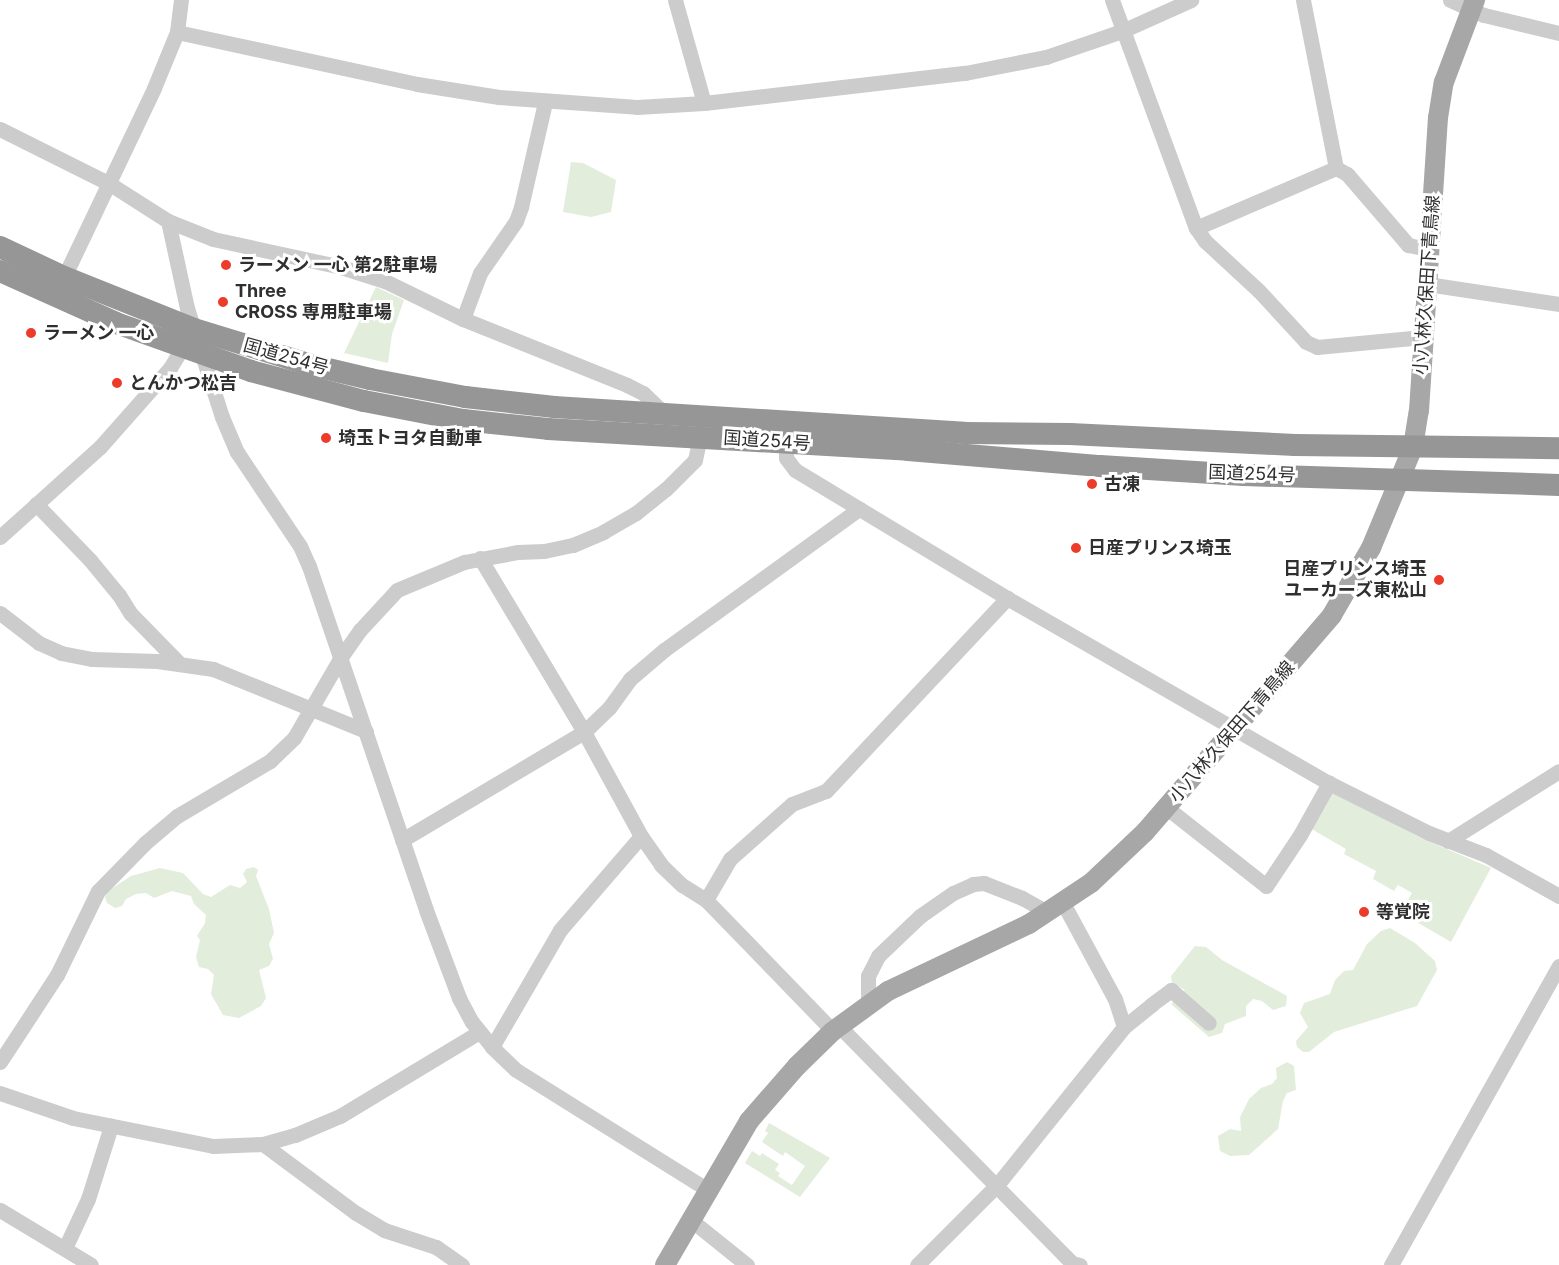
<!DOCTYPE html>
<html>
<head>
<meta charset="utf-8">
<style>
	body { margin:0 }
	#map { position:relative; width:1559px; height:1265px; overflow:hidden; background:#fff; font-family:Inter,"Noto Sans JP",sans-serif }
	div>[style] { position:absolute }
	.green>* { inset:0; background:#e3eddc }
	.minor>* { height:15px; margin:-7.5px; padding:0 7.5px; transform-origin:7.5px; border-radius:7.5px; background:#ccc }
	.major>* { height:20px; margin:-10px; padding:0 10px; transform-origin:10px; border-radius:10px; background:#a7a7a7 }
	.highway>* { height:22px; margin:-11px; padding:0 11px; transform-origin:11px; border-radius:11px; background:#969696 }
	.dots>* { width:16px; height:16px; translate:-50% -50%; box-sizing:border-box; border:3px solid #fff; border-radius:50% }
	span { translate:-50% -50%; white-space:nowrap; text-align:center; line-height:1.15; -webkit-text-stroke:6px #fff; paint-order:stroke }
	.poi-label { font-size:18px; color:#2f2f2f; font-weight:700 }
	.left { translate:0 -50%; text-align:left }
	.right { translate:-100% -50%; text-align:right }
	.street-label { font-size:18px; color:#2f2f2f }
</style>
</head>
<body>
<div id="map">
	<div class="green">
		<div style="clip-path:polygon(571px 162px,583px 163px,616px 180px,611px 212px,591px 217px,563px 212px)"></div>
		<div style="clip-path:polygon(376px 287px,404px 300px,392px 334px,388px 363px,344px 353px)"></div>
		<div style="clip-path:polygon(1333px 790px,1419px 837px,1491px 868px,1451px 942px,1401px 913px,1412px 893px,1398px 885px,1394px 891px,1373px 879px,1376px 871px,1344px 854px,1346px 849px,1308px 827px)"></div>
		<div style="clip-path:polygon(254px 867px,258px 870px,256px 876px,269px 909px,274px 933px,269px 944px,273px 959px,269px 966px,259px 970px,266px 998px,261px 1006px,239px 1018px,223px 1015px,211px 994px,214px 975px,208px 969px,199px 967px,196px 957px,200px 940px,197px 936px,205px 923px,206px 915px,194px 904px,191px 896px,172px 891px,154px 898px,146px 893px,136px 894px,126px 899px,122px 906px,115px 908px,107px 903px,105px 897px,108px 891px,131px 876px,160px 868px,183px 873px,203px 894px,211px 897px,230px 885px,240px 888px,247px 882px,243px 874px,246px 869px)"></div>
		<div style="clip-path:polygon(1390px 928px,1415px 943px,1435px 961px,1437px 970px,1417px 1006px,1334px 1032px,1309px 1052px,1303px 1052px,1297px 1047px,1296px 1041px,1308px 1027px,1300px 1013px,1304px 1003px,1330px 994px,1335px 980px,1344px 971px,1353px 970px,1367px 944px,1381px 931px)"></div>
		<div style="clip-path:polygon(1195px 946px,1206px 947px,1222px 960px,1287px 996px,1286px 1006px,1273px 1010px,1262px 1001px,1253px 999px,1246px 1006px,1246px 1016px,1225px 1024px,1222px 1033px,1209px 1037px,1171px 1004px,1185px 990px,1172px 983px,1171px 976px)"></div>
		<div style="clip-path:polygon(1287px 1062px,1294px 1066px,1296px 1090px,1287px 1093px,1283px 1101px,1278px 1129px,1249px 1155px,1230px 1156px,1220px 1151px,1218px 1136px,1230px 1129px,1241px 1131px,1240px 1117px,1249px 1099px,1261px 1088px,1272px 1084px,1277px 1078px,1276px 1068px)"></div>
		<div style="clip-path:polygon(769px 1123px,830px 1158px,800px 1197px,745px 1163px,752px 1151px,760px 1156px,762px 1153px,779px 1164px,775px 1170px,780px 1173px,778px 1176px,792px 1185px,805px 1166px,785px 1152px,783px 1156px,762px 1142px,768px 1133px,765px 1131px)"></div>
	</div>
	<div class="minor">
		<div style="left:675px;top:0;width:107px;rotate:74.3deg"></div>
		<div style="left:1112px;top:0;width:243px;rotate:69.8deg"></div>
		<div style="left:1196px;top:228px;width:16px;rotate:55deg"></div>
		<div style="left:1205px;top:241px;width:74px;rotate:42.8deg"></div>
		<div style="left:1259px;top:291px;width:69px;rotate:47.3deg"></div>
		<div style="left:1306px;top:342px;width:12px;rotate:24deg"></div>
		<div style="left:1317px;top:347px;width:106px;rotate:-5.4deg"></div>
		<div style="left:1303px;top:0;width:171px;rotate:78.9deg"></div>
		<div style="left:1450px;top:0;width:37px;rotate:24deg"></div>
		<div style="left:1484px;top:15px;width:77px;rotate:13.5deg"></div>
		<div style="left:177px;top:32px;width:246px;rotate:12.2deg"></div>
		<div style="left:417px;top:84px;width:83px;rotate:9deg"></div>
		<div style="left:499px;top:97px;width:138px;rotate:4.1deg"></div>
		<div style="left:637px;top:107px;width:67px;rotate:-3.4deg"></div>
		<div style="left:704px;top:103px;width:263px;rotate:-6.6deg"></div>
		<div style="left:965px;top:73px;width:83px;rotate:-11.2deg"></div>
		<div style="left:1046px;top:57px;width:80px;rotate:-18.9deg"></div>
		<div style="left:1122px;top:31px;width:76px;rotate:-24.2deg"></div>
		<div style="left:0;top:129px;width:123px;rotate:26.6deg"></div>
		<div style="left:110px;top:184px;width:69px;rotate:32.5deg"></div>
		<div style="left:168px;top:221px;width:89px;rotate:77.7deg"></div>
		<div style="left:187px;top:308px;width:114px;rotate:72.2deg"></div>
		<div style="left:222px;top:417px;width:38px;rotate:67deg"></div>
		<div style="left:237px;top:452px;width:113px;rotate:56.2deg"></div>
		<div style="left:300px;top:546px;width:22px;rotate:66deg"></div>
		<div style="left:309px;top:566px;width:363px;rotate:71.2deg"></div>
		<div style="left:426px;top:910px;width:94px;rotate:69.4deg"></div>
		<div style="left:459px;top:998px;width:27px;rotate:62deg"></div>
		<div style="left:472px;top:1022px;width:32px;rotate:51deg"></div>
		<div style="left:492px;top:1047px;width:33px;rotate:44deg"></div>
		<div style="left:516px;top:1070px;width:226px;rotate:32deg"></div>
		<div style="left:168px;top:221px;width:48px;rotate:21.8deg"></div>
		<div style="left:213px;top:239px;width:131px;rotate:12.3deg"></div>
		<div style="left:341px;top:267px;width:46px;rotate:17.7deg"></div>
		<div style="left:385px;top:281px;width:87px;rotate:26deg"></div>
		<div style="left:463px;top:319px;width:177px;rotate:21.9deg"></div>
		<div style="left:627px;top:385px;width:18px;rotate:27deg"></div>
		<div style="left:643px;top:393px;width:29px;rotate:44deg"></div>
		<div style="left:1196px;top:228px;width:152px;rotate:-23.2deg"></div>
		<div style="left:1336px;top:168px;width:13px;rotate:29deg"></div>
		<div style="left:1347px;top:174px;width:94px;rotate:49.3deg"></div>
		<div style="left:1408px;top:245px;width:20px;rotate:11deg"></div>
		<div style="left:64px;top:277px;width:209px;rotate:-64.5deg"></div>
		<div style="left:154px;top:88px;width:61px;rotate:-67.7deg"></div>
		<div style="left:177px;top:32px;width:32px;rotate:-83deg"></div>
		<div style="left:1427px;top:284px;width:134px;rotate:8.6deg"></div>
		<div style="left:463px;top:319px;width:49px;rotate:-69.7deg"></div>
		<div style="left:480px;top:273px;width:63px;rotate:-55.3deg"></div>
		<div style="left:516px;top:221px;width:15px;rotate:-70deg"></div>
		<div style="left:521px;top:207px;width:108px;rotate:-77.1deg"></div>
		<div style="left:786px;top:443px;width:15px;rotate:90deg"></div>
		<div style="left:786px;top:458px;width:15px;rotate:53deg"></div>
		<div style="left:795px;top:470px;width:248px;rotate:31.1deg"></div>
		<div style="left:1007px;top:598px;width:371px;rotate:29.9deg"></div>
		<div style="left:1329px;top:783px;width:112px;rotate:26.6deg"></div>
		<div style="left:1429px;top:833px;width:61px;rotate:21.1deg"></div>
		<div style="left:1486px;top:855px;width:84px;rotate:29.3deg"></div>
		<div style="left:36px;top:504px;width:78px;rotate:46deg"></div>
		<div style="left:90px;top:560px;width:45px;rotate:50.4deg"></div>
		<div style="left:119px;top:595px;width:22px;rotate:58deg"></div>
		<div style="left:131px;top:614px;width:70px;rotate:45.6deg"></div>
		<div style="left:0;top:537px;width:135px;rotate:-42deg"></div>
		<div style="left:100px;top:447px;width:106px;rotate:-48.5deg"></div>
		<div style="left:170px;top:368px;width:23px;rotate:-59deg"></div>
		<div style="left:480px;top:558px;width:203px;rotate:59.1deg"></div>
		<div style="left:584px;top:732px;width:119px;rotate:61.3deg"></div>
		<div style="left:641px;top:836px;width:35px;rotate:55deg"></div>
		<div style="left:661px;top:865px;width:29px;rotate:44deg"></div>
		<div style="left:682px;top:885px;width:28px;rotate:32deg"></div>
		<div style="left:706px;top:900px;width:182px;rotate:45.9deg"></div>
		<div style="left:0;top:613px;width:49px;rotate:37.6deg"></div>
		<div style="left:39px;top:643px;width:24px;rotate:24deg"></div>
		<div style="left:61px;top:653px;width:32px;rotate:11deg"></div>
		<div style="left:92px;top:659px;width:65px;rotate:1.8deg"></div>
		<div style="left:157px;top:661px;width:57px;rotate:8.1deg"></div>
		<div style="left:213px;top:669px;width:165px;rotate:22.1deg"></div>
		<div style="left:1167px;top:808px;width:126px;rotate:38.2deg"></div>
		<div style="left:1266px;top:886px;width:61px;rotate:-56.3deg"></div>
		<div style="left:1300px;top:835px;width:60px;rotate:-60.9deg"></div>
		<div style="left:402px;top:840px;width:212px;rotate:-30.7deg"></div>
		<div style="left:584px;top:732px;width:35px;rotate:-44deg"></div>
		<div style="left:609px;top:708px;width:36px;rotate:-54deg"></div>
		<div style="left:630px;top:679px;width:45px;rotate:-40.5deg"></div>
		<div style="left:664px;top:650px;width:241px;rotate:-35.9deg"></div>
		<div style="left:1448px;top:841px;width:131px;rotate:-32.2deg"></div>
		<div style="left:706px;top:900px;width:48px;rotate:-59.7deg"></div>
		<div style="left:730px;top:859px;width:83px;rotate:-41.6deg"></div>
		<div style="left:792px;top:804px;width:36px;rotate:-21deg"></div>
		<div style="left:826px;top:791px;width:265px;rotate:-46.8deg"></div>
		<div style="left:1063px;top:903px;width:109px;rotate:61.6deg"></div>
		<div style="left:1115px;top:999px;width:29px;rotate:72deg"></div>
		<div style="left:868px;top:1005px;width:29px;rotate:-90deg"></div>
		<div style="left:868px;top:976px;width:22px;rotate:-63deg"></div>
		<div style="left:878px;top:956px;width:58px;rotate:-43.6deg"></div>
		<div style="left:920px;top:916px;width:40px;rotate:-34.9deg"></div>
		<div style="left:953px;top:893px;width:22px;rotate:-24deg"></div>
		<div style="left:973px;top:884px;width:11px;rotate:-5deg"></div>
		<div style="left:984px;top:883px;width:41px;rotate:21.5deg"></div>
		<div style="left:1022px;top:898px;width:29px;rotate:29deg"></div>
		<div style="left:840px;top:1027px;width:331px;rotate:45.5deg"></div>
		<div style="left:1072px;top:1263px;width:8px;rotate:14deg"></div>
		<div style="left:492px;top:1047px;width:135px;rotate:-59.8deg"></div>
		<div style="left:560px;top:930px;width:124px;rotate:-49.2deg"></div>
		<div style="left:0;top:1062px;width:104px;rotate:-56.8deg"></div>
		<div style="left:57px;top:975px;width:93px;rotate:-64deg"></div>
		<div style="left:98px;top:891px;width:67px;rotate:-45.6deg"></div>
		<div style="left:145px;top:843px;width:42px;rotate:-40.2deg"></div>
		<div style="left:177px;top:816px;width:108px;rotate:-30.6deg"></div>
		<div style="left:270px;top:761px;width:33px;rotate:-44deg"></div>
		<div style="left:294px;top:738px;width:94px;rotate:-59.9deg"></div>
		<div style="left:341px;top:657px;width:33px;rotate:-55deg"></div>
		<div style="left:360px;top:630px;width:54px;rotate:-47.2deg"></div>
		<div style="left:397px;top:590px;width:73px;rotate:-22.7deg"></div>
		<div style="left:464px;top:562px;width:55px;rotate:-10.5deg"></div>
		<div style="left:518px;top:552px;width:26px;rotate:-2deg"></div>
		<div style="left:544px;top:551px;width:30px;rotate:-12deg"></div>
		<div style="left:573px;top:545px;width:33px;rotate:-23deg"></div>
		<div style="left:603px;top:532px;width:38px;rotate:-30deg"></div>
		<div style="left:636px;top:513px;width:38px;rotate:-39deg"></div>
		<div style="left:666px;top:489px;width:41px;rotate:-45deg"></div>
		<div style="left:695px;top:460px;width:24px;rotate:-78deg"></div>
		<div style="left:0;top:1093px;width:77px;rotate:18.9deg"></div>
		<div style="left:73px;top:1118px;width:143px;rotate:11.3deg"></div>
		<div style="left:213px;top:1146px;width:50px;rotate:-2.3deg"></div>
		<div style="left:263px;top:1144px;width:33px;rotate:-16deg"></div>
		<div style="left:295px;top:1135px;width:49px;rotate:-22.9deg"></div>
		<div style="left:340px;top:1116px;width:162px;rotate:-31.1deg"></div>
		<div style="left:263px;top:1144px;width:116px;rotate:36.6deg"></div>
		<div style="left:356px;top:1213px;width:33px;rotate:31deg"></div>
		<div style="left:384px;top:1230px;width:55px;rotate:18.1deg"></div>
		<div style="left:436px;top:1247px;width:32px;rotate:35deg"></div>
		<div style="left:0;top:1210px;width:106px;rotate:31.1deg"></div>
		<div style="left:691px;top:1220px;width:72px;rotate:38.8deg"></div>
		<div style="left:65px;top:1248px;width:54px;rotate:-64.9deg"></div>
		<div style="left:88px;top:1199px;width:77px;rotate:-72.5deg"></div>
		<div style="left:917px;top:1265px;width:113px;rotate:-45deg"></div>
		<div style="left:997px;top:1185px;width:203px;rotate:-51.2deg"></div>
		<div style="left:1124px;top:1027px;width:36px;rotate:-39deg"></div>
		<div style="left:1152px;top:1004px;width:24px;rotate:-36deg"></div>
		<div style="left:1171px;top:990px;width:50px;rotate:41deg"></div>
		<div style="left:1391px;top:1265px;width:343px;rotate:-60.7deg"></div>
	</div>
	<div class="major">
		<div style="left:665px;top:1265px;width:167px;rotate:-59.7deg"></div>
		<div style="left:749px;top:1121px;width:73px;rotate:-48.9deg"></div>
		<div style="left:797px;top:1066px;width:50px;rotate:-44.2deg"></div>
		<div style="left:833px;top:1031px;width:68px;rotate:-36deg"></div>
		<div style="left:888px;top:991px;width:156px;rotate:-25.4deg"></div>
		<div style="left:1029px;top:924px;width:74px;rotate:-33.5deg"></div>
		<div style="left:1091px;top:883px;width:74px;rotate:-43.4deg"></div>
		<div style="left:1145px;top:832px;width:286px;rotate:-49.2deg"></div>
		<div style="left:1332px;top:615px;width:78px;rotate:-59.8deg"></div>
		<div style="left:1371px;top:548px;width:109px;rotate:-67.4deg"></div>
		<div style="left:1413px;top:447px;width:36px;rotate:-81deg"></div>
		<div style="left:1419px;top:411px;width:294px;rotate:-86.3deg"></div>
		<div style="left:1438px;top:118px;width:36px;rotate:-81deg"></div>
		<div style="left:1444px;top:82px;width:88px;rotate:-69.3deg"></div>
	</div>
	<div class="highway">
		<div style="left:0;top:247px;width:71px;rotate:25.1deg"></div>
		<div style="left:64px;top:277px;width:140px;rotate:21.8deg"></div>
		<div style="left:194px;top:329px;width:122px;rotate:17.1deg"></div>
		<div style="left:311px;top:365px;width:61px;rotate:13.3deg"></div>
		<div style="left:370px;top:379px;width:97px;rotate:10.7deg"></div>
		<div style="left:465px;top:397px;width:90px;rotate:6.4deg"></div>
		<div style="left:554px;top:407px;width:411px;rotate:3.6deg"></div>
		<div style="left:964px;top:433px;width:106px;rotate:0.5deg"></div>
		<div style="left:1070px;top:434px;width:225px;rotate:2.8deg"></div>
		<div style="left:1295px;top:445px;width:264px;rotate:0.7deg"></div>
		<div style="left:0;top:271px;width:127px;rotate:24.1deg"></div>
		<div style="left:116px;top:323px;width:143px;rotate:19.6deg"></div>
		<div style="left:251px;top:371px;width:117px;rotate:14.9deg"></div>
		<div style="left:364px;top:401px;width:101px;rotate:10.9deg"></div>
		<div style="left:463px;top:420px;width:85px;rotate:6deg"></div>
		<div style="left:548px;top:429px;width:361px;rotate:3.3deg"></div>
		<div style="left:908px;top:450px;width:193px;rotate:4.8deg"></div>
		<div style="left:1100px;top:466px;width:144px;rotate:3.6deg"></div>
		<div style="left:1244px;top:475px;width:315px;rotate:1.8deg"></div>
	</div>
	<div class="dots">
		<div style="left:226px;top:265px;background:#ec3b2b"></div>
		<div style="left:223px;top:302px;background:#ec3b2b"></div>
		<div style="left:31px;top:333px;background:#ec3b2b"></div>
		<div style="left:117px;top:383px;background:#ec3b2b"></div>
		<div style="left:326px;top:438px;background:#ec3b2b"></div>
		<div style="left:1092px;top:484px;background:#ec3b2b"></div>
		<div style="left:1076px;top:548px;background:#ec3b2b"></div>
		<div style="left:1439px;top:580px;background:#ec3b2b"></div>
		<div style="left:1364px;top:912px;background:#ec3b2b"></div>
	</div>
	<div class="poi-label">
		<span class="left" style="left:238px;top:265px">ラーメン 一心 第2駐車場</span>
		<span class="left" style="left:235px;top:302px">Three<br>CROSS 専用駐車場</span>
		<span class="left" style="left:43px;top:333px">ラーメン 一心</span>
		<span class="left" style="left:129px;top:383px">とんかつ松吉</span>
		<span class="left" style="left:338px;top:438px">埼玉トヨタ自動車</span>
		<span class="left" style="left:1104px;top:484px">古凍</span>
		<span class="left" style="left:1088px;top:548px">日産プリンス埼玉</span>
		<span class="right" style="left:1427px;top:580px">日産プリンス埼玉<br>ユーカーズ東松山</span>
		<span class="left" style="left:1376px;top:912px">等覚院</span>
	</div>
	<div class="street-label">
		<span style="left:1427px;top:285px;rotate:-86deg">小八林久保田下青鳥線</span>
		<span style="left:286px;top:357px;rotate:16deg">国道254号</span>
		<span style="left:767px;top:441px;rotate:4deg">国道254号</span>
		<span style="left:1252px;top:474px;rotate:2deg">国道254号</span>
		<span style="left:1232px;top:732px;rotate:-49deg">小八林久保田下青鳥線</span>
	</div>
</div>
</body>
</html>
